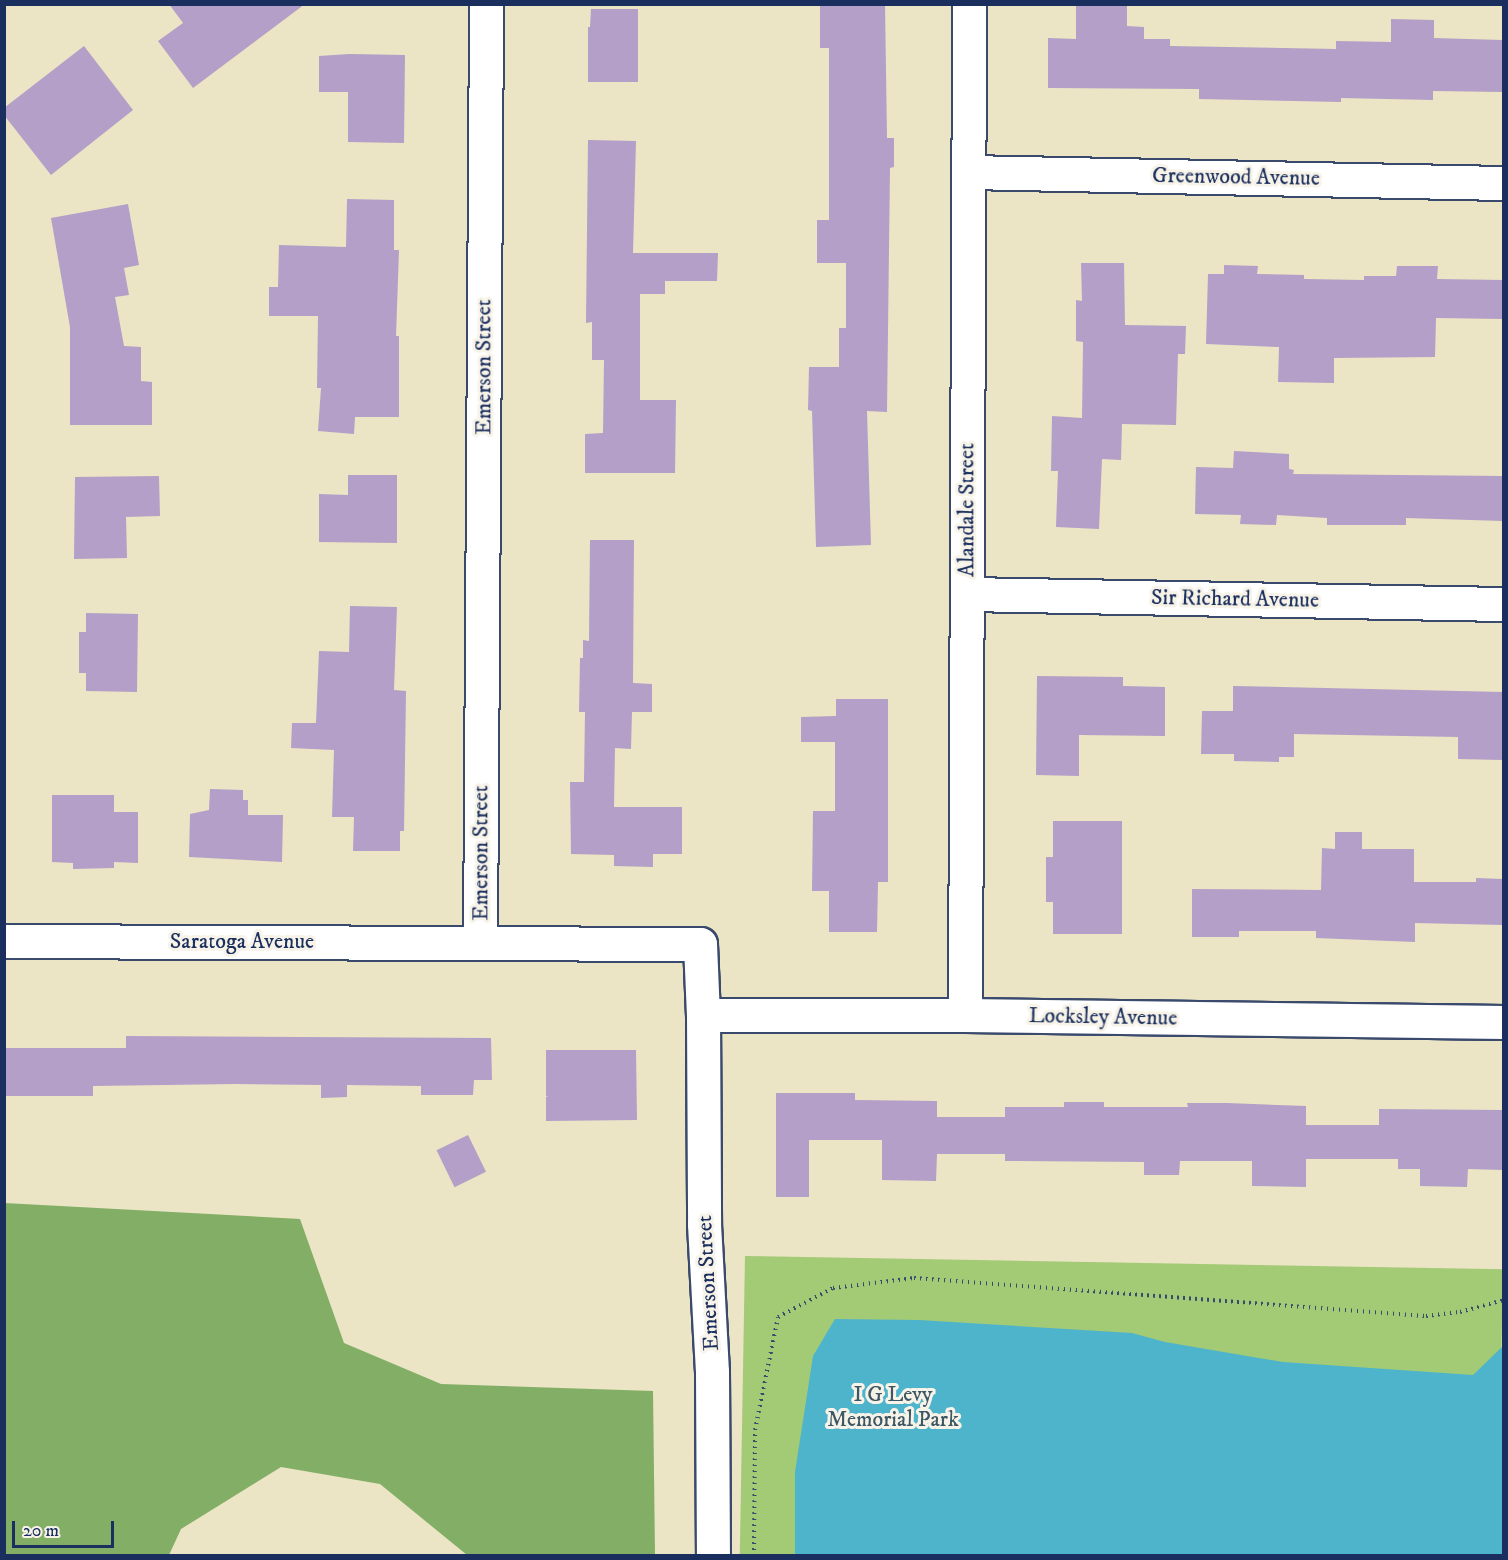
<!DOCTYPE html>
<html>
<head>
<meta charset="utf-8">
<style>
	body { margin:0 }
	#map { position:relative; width:1508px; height:1560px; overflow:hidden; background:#ebe4c5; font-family:"IM FELL DW Pica",serif }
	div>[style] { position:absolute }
	.green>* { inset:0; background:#a3ca75; transform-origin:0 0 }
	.forest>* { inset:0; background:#82ae66 }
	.water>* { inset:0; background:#4eb4cc }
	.building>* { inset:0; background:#b39fc7; transform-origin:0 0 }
	.path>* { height:4px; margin-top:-2px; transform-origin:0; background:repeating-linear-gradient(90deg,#3a4a6d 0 1.5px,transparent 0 6px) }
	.roads { filter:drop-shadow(2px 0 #3a4a6d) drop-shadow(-2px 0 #3a4a6d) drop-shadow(0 2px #3a4a6d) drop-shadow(0 -2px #3a4a6d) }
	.street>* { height:33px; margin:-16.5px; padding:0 16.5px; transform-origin:16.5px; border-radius:16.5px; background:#fff }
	span { translate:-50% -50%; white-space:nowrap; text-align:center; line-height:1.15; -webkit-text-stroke:6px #f7f3e8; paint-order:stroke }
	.street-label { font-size:22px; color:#1b2f5e }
	.park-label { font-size:22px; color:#3d5664 }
	.frame { position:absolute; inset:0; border:6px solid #1b2f5e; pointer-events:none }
	.scale { position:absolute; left:12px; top:1521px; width:102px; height:27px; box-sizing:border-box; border:3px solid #1b2f5e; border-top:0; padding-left:8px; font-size:18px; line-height:21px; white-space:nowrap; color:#1b2f5e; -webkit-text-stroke:4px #f7f3e8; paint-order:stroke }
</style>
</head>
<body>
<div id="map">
	<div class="green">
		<div style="left:745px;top:1256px;width:758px;height:300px;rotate:1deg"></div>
	</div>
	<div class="forest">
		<div style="clip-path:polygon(4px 1203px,300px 1219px,344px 1343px,441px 1384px,653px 1391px,655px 1555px,467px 1555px,380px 1484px,281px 1467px,181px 1529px,169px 1555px,5px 1555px)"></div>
	</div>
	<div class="water">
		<div style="clip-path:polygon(835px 1319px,919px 1320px,1132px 1333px,1165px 1342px,1283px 1362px,1473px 1375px,1503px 1346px,1503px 1555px,795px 1555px,795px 1472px,813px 1356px)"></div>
	</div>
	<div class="building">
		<div style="clip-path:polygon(169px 4px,305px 4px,193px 88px,158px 41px,183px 23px)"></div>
		<div style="clip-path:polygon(820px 4px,885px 4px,887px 138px,894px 138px,894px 167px,890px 168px,887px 412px,867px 411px,871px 545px,816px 547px,812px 411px,808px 410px,809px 367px,839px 367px,839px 328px,846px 328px,846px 263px,817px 263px,817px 220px,829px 220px,829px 48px,820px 48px)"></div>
		<div style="clip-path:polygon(1076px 4px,1127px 4px,1127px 26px,1144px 27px,1144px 39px,1170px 39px,1170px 46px,1336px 49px,1336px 41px,1391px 42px,1391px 19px,1434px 20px,1434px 38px,1502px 40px,1503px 92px,1433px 91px,1433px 100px,1341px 98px,1341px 102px,1199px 99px,1199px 89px,1048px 88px,1048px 38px,1076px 39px)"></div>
		<div style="clip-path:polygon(591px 9px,638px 9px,638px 82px,588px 82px,588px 27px,590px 27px)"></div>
		<div style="clip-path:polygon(84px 46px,133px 110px,51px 175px,4px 115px,4px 108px)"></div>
		<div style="clip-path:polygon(349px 54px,405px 55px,404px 143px,348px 142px,348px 92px,319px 92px,319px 56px)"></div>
		<div style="clip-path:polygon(588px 140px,636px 141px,633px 253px,718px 253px,717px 281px,665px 281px,665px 294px,640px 294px,640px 400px,676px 400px,675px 473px,585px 473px,585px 434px,603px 433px,604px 360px,592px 360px,592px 322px,586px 323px)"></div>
		<div style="clip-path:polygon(347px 199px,394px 200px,394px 250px,399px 250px,396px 336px,399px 336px,399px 417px,355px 417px,354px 434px,318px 431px,321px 388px,317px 388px,318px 316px,269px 316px,269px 287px,278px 287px,279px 245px,346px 247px)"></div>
		<div style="clip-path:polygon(128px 204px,139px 265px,124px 268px,129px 295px,115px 297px,124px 346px,141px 347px,141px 381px,152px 382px,152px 425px,70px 425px,70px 327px,51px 218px)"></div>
		<div style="clip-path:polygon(1081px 263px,1124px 263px,1125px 325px,1186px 326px,1185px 354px,1178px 354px,1176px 425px,1122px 424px,1121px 460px,1102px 459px,1099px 529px,1056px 527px,1058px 471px,1051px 471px,1052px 416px,1082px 418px,1083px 342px,1076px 341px,1076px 300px,1082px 301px)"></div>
		<div style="clip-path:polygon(1224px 265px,1258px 266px,1257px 274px,1304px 275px,1304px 279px,1364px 280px,1364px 276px,1396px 276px,1397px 266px,1438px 266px,1437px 279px,1503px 280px,1503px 319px,1436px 318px,1435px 357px,1334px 358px,1334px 383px,1278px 382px,1279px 347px,1206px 344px,1208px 274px,1224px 274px)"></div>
		<div style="clip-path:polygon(1234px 451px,1289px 454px,1289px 469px,1294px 470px,1293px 474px,1503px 476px,1503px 521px,1406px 518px,1406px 525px,1327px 525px,1327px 518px,1277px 515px,1276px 525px,1240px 524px,1241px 515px,1195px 514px,1196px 467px,1233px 468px)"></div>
		<div style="clip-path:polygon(348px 475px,397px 475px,397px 543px,319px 542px,319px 494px,348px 495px)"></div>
		<div style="clip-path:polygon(159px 476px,160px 516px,126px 517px,127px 558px,74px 559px,75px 477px)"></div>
		<div style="clip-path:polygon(590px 540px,634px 540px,633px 683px,652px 684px,652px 712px,632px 712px,631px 749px,615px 748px,614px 807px,682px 807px,682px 854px,653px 854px,653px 867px,614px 866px,614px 855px,571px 854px,570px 782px,584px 782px,585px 712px,579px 712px,580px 658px,583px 658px,583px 640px,589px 641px)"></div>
		<div style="clip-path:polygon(350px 606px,397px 607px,394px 690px,406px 691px,404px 831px,400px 831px,400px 851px,353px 851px,354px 817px,332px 817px,334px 750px,291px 748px,292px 723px,316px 723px,319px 651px,349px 652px)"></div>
		<div style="clip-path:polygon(86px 613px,138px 614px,137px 692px,86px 691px,86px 673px,79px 673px,79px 632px,86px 632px)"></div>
		<div style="clip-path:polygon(1037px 676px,1123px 677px,1123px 686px,1165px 687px,1165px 736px,1079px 735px,1079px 776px,1036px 775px)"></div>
		<div style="clip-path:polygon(1233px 686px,1503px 692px,1502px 760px,1458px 759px,1458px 737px,1294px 734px,1294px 757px,1279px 757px,1279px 762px,1234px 761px,1234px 754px,1201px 754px,1202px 711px,1233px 711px)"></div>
		<div style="clip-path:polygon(836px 699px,888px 699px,888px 882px,878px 882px,877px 932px,829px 932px,829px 891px,812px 891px,813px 811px,835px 811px,835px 742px,801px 742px,801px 717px,836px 716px)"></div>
		<div style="clip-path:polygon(210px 789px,243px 790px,243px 800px,248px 800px,248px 815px,283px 815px,282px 862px,189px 857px,190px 814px,209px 810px)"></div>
		<div style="clip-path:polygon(52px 795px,114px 795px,114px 812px,138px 812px,138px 863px,114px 862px,114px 868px,73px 869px,73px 863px,52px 862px)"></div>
		<div style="clip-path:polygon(1053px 821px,1122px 821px,1122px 934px,1053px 934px,1053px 902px,1046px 902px,1046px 857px,1053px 857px)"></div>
		<div style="clip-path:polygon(1335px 832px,1362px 832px,1362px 849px,1414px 849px,1414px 882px,1476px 882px,1476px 878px,1503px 879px,1503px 925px,1415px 923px,1415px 942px,1316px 938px,1316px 931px,1239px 931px,1239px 937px,1192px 937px,1192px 889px,1321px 890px,1322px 848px,1335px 849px)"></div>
		<div style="clip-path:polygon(126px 1036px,491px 1038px,492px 1080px,474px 1080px,473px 1095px,421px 1095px,421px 1086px,347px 1085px,347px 1097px,321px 1098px,321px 1085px,235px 1084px,93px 1086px,93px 1096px,4px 1096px,4px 1048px,126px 1048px)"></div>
		<div style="clip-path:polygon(546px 1050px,636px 1050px,637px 1120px,546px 1121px,546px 1097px,548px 1096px,546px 1096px)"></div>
		<div style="clip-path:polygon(776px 1093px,855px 1093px,855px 1100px,937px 1101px,937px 1117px,1005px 1117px,1005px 1107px,1064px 1107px,1064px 1102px,1104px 1102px,1104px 1107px,1188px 1107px,1187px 1103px,1227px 1103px,1306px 1106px,1306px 1125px,1379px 1125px,1379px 1109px,1503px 1110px,1503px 1170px,1468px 1169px,1467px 1187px,1420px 1186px,1420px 1169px,1398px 1169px,1398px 1159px,1306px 1159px,1306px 1187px,1252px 1186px,1252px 1161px,1180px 1161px,1179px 1175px,1144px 1175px,1144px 1162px,1005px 1161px,1005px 1154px,937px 1154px,936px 1181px,882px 1180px,882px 1140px,809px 1140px,809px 1197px,776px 1197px)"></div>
		<div style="left:468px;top:1135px;width:41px;height:35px;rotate:64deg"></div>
	</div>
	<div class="path">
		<div style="left:754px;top:1556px;width:126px;rotate:-89.5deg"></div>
		<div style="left:755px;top:1430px;width:115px;rotate:-78.5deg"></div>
		<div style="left:778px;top:1317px;width:62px;rotate:-27.8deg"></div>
		<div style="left:833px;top:1288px;width:82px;rotate:-7deg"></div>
		<div style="left:914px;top:1278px;width:513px;rotate:4.24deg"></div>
		<div style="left:1426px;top:1316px;width:34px;rotate:-7deg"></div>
		<div style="left:1460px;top:1312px;width:46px;rotate:-15.3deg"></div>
	</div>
	<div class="roads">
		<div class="street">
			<div style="left:968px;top:172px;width:536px;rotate:1.18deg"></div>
			<div style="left:967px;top:594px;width:537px;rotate:1.07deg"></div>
			<div style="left:4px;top:941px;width:696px;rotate:0.25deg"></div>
			<div style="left:700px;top:944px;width:71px;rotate:87.6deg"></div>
			<div style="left:703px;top:1015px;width:209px;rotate:89.7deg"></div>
			<div style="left:704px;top:1224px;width:148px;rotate:86.9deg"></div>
			<div style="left:712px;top:1372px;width:184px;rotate:89.7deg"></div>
			<div style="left:480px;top:942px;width:938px;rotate:-89.63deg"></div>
			<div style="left:703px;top:1015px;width:262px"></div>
			<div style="left:965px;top:1015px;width:539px;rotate:0.74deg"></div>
			<div style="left:965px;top:1015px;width:1011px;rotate:-89.77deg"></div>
		</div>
	</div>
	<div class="street-label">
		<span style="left:1236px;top:177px;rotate:1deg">Greenwood Avenue</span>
		<span style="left:484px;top:367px;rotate:-90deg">Emerson Street</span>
		<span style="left:967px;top:510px;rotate:-90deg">Alandale Street</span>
		<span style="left:1235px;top:599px;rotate:1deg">Sir Richard Avenue</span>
		<span style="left:481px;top:853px;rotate:-90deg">Emerson Street</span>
		<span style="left:242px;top:942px">Saratoga Avenue</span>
		<span style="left:1103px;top:1017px;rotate:1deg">Locksley Avenue</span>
		<span style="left:708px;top:1283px;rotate:-93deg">Emerson Street</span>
	</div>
	<div class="park-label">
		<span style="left:893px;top:1407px">I G Levy<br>Memorial Park</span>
	</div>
	<div class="frame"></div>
	<div class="scale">20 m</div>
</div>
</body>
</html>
